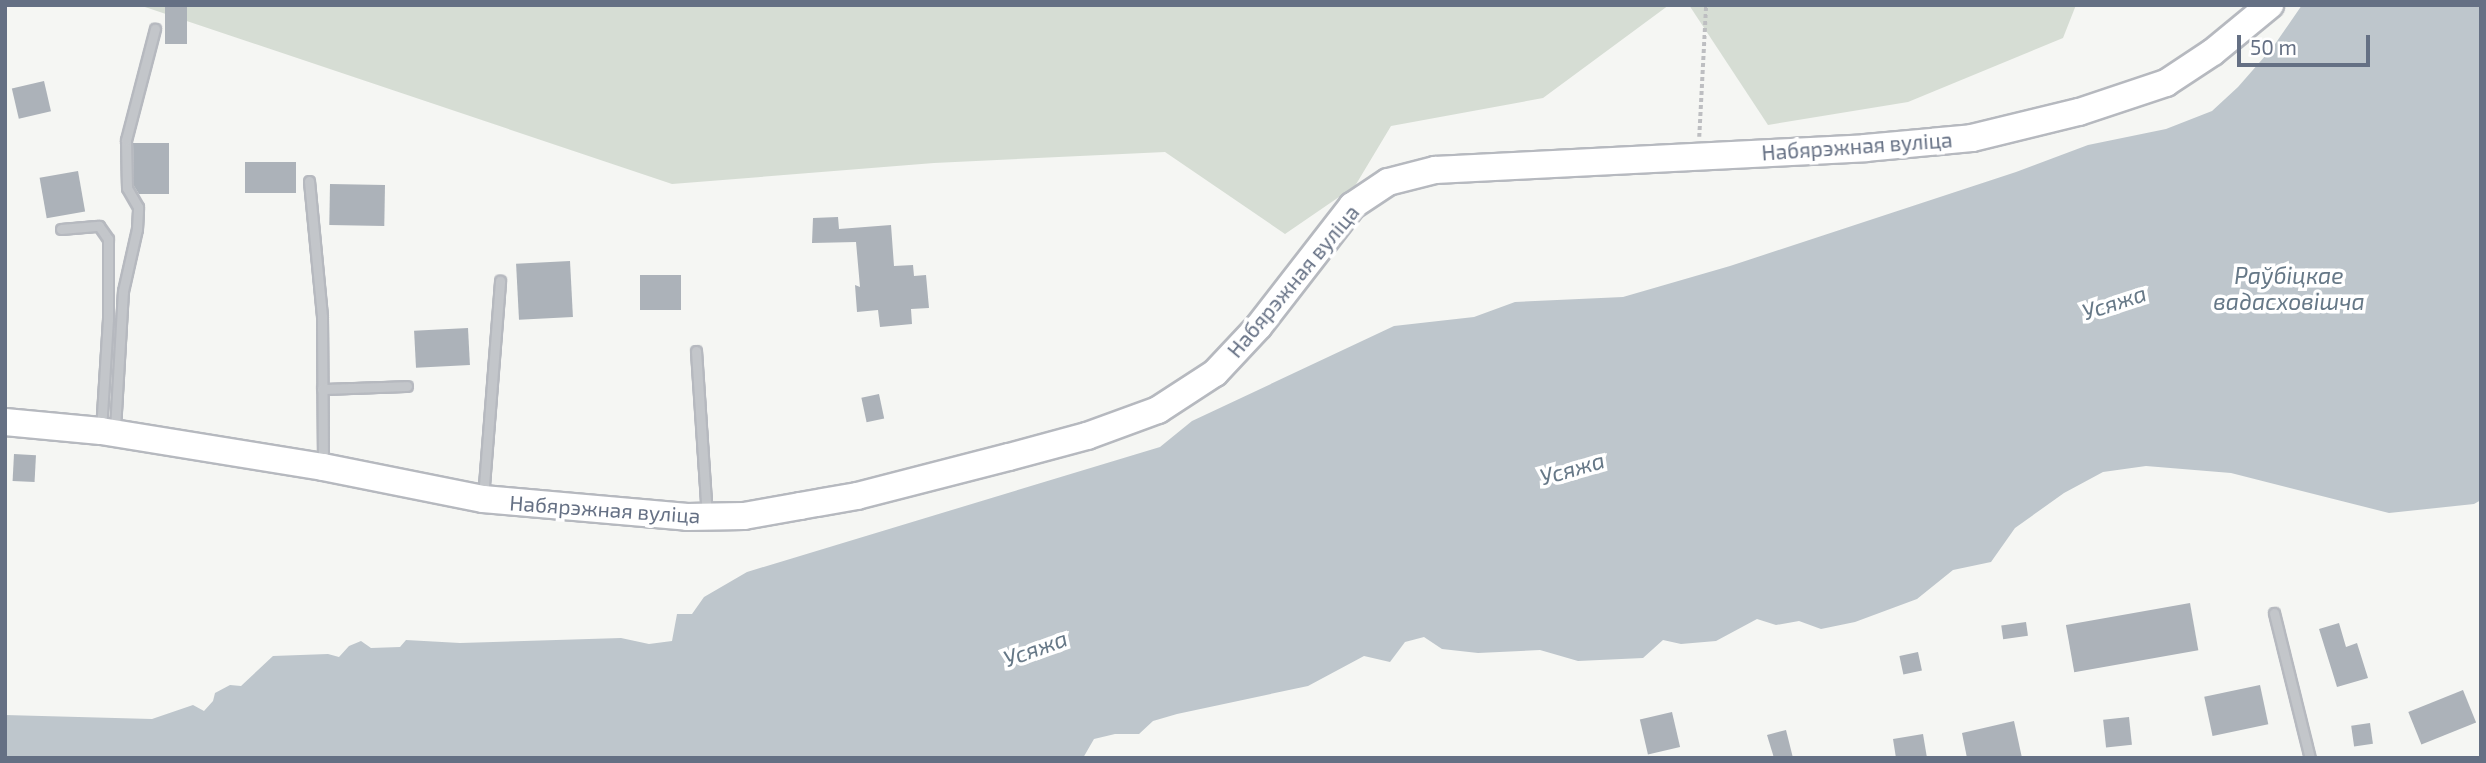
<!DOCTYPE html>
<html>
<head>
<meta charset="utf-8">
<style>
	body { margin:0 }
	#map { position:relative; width:2486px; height:763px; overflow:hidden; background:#f5f6f3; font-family:"Exo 2",sans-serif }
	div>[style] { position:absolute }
	.green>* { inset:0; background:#d6ddd4 }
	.water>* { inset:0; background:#bec6cc }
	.building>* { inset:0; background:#acb2b9; transform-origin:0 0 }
	.path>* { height:3.5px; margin-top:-1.75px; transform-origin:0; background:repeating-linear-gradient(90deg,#bdbec1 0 3.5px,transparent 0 7px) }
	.roads { filter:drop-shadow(2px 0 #b6b9bf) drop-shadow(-2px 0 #b6b9bf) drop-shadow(0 2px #b6b9bf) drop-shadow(0 -2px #b6b9bf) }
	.lane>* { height:9px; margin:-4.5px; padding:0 4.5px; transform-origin:4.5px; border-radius:4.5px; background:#c3c6ca }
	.secondary>* { height:26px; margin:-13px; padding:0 13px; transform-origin:13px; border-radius:13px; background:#fff }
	span { translate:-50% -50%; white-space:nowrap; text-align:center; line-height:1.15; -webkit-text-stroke:7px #fff; paint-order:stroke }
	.street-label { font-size:21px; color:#657084 }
	.water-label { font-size:23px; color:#667887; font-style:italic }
	.frame { position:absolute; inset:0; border:7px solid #657084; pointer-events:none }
	.scale { position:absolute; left:2237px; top:35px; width:133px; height:32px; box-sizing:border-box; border:4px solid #657084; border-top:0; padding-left:9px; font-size:21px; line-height:24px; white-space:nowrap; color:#657084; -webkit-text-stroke:5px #fff; paint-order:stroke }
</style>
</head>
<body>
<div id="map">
	<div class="green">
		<div style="clip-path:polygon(139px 5px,1669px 5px,1543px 98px,1391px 126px,1355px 186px,1285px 234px,1165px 152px,934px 163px,672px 184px)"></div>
		<div style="clip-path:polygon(1689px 5px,2076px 5px,2063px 38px,1908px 102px,1768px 125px)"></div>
	</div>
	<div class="water">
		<div style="clip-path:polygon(2302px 5px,2481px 5px,2481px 500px,2474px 504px,2389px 513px,2231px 473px,2146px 466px,2103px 472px,2064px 493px,2015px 528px,1991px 562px,1953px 570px,1917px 599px,1855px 622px,1821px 629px,1799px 621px,1776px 625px,1757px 619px,1716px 641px,1681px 644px,1663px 640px,1643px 658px,1578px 661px,1540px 650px,1478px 653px,1442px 649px,1424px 637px,1405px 642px,1390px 662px,1364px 656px,1308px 686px,1177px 714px,1153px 721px,1139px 734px,1115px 734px,1094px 739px,1083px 758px,5px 758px,5px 715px,152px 719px,193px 705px,204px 711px,213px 701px,215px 693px,230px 685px,241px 686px,273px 656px,328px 654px,339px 657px,349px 646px,361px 641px,371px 648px,400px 647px,406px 640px,460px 643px,621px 638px,649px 644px,672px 641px,677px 614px,692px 614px,704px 597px,747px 572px,1160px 447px,1192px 421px,1394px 326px,1474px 317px,1515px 302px,1623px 297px,1730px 266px,2016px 172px,2088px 145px,2166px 129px,2212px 111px,2238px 87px,2273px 47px)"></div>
	</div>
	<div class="building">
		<div style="left:165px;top:5px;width:22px;height:39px"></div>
		<div style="left:44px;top:81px;width:31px;height:33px;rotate:77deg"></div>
		<div style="clip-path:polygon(133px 143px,169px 143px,169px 194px,139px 194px,134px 186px)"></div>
		<div style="left:296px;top:162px;width:31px;height:51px;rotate:90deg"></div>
		<div style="left:78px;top:171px;width:41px;height:39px;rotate:80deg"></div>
		<div style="left:330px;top:184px;width:55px;height:41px;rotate:1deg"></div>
		<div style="clip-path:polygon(838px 217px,839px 229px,891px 225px,894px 266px,913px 265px,914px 276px,926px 275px,929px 308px,911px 309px,912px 324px,880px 327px,878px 310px,857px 312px,855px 285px,860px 287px,856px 242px,812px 243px,813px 218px)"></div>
		<div style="left:570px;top:261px;width:56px;height:54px;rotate:87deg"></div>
		<div style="left:640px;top:275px;width:41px;height:35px"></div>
		<div style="left:468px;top:328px;width:37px;height:54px;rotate:87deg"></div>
		<div style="left:879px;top:394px;width:25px;height:18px;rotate:78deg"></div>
		<div style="left:14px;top:454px;width:22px;height:27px;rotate:3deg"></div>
		<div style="left:2190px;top:603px;width:48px;height:126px;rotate:80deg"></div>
		<div style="left:2026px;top:622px;width:14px;height:25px;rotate:82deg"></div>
		<div style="clip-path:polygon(2339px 623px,2346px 647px,2357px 643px,2368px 678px,2337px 687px,2319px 629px)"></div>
		<div style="left:1918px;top:652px;width:19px;height:19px;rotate:78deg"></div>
		<div style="left:2260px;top:685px;width:40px;height:57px;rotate:78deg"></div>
		<div style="left:2463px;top:690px;width:35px;height:59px;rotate:68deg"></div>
		<div style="left:1672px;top:712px;width:36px;height:33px;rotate:77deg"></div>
		<div style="left:2129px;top:717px;width:28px;height:26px;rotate:84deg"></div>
		<div style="clip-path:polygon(2014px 721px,2022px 758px,1967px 758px,1962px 733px)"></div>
		<div style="left:2370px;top:723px;width:21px;height:19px;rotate:82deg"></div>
		<div style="clip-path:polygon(1786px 730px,1793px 758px,1774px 758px,1767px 735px)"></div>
		<div style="clip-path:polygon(1923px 734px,1927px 758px,1896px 758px,1893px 739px)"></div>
	</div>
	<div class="path">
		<div style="left:1699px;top:137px;width:132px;rotate:-87deg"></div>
	</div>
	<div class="roads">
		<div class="lane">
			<div style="left:309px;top:181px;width:137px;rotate:84.5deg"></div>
			<div style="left:322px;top:317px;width:148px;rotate:89.6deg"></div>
			<div style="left:61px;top:229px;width:38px;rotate:-5deg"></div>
			<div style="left:99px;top:226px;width:16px;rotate:55deg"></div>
			<div style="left:108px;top:239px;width:80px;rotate:90deg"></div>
			<div style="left:108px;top:319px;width:111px;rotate:93.6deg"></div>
			<div style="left:696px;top:351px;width:164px;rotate:86.2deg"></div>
			<div style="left:322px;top:389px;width:85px;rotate:-2deg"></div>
			<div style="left:115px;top:429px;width:138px;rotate:-86.7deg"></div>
			<div style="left:123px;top:291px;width:64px;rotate:-77.3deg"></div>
			<div style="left:137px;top:229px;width:22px;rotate:-87deg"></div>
			<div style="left:138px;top:207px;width:22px;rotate:-120deg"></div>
			<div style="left:127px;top:188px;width:48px;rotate:-91.2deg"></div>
			<div style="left:126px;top:140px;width:115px;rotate:-75.4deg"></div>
			<div style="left:483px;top:498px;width:218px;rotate:-85.5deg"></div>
			<div style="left:2274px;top:613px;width:149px;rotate:76.1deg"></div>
		</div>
		<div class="secondary">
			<div style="left:5px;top:422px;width:96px;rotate:5.4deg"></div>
			<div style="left:101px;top:431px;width:225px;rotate:9.2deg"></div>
			<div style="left:323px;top:467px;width:163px;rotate:11.3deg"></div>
			<div style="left:483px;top:499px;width:205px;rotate:5deg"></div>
			<div style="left:687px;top:517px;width:57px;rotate:-1deg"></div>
			<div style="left:744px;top:516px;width:57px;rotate:-10.1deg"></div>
			<div style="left:800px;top:506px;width:58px;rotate:-10deg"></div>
			<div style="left:857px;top:496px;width:157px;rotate:-14.4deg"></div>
			<div style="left:1009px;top:457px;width:81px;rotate:-15.1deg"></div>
			<div style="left:1087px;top:436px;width:76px;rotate:-20.1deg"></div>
			<div style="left:1158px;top:410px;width:68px;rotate:-33deg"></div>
			<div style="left:1215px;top:373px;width:64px;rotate:-46.9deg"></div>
			<div style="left:1259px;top:326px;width:152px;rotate:-52.2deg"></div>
			<div style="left:1352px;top:206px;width:43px;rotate:-33.7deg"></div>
			<div style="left:1388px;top:182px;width:49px;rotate:-14.3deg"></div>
			<div style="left:1435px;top:170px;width:431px;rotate:-2.9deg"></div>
			<div style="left:1865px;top:148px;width:107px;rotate:-5.3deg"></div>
			<div style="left:1972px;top:138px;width:110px;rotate:-13.7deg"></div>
			<div style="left:2079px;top:112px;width:92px;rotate:-18.4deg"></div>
			<div style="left:2166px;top:83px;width:56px;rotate:-33.4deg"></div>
			<div style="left:2213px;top:52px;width:74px;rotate:-39.5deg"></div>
		</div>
	</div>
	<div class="street-label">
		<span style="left:1857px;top:146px;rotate:-4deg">Набярэжная вуліца</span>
		<span style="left:1293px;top:281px;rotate:-50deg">Набярэжная вуліца</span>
		<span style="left:605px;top:509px;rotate:4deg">Набярэжная вуліца</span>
	</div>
	<div class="water-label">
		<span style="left:2289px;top:288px">Раўбіцкае<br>вадасховішча</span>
		<span style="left:2114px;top:302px;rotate:-18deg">Усяжа</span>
		<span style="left:1572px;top:468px;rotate:-16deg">Усяжа</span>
		<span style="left:1035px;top:648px;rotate:-20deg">Усяжа</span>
	</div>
	<div class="frame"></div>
	<div class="scale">50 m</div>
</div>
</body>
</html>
